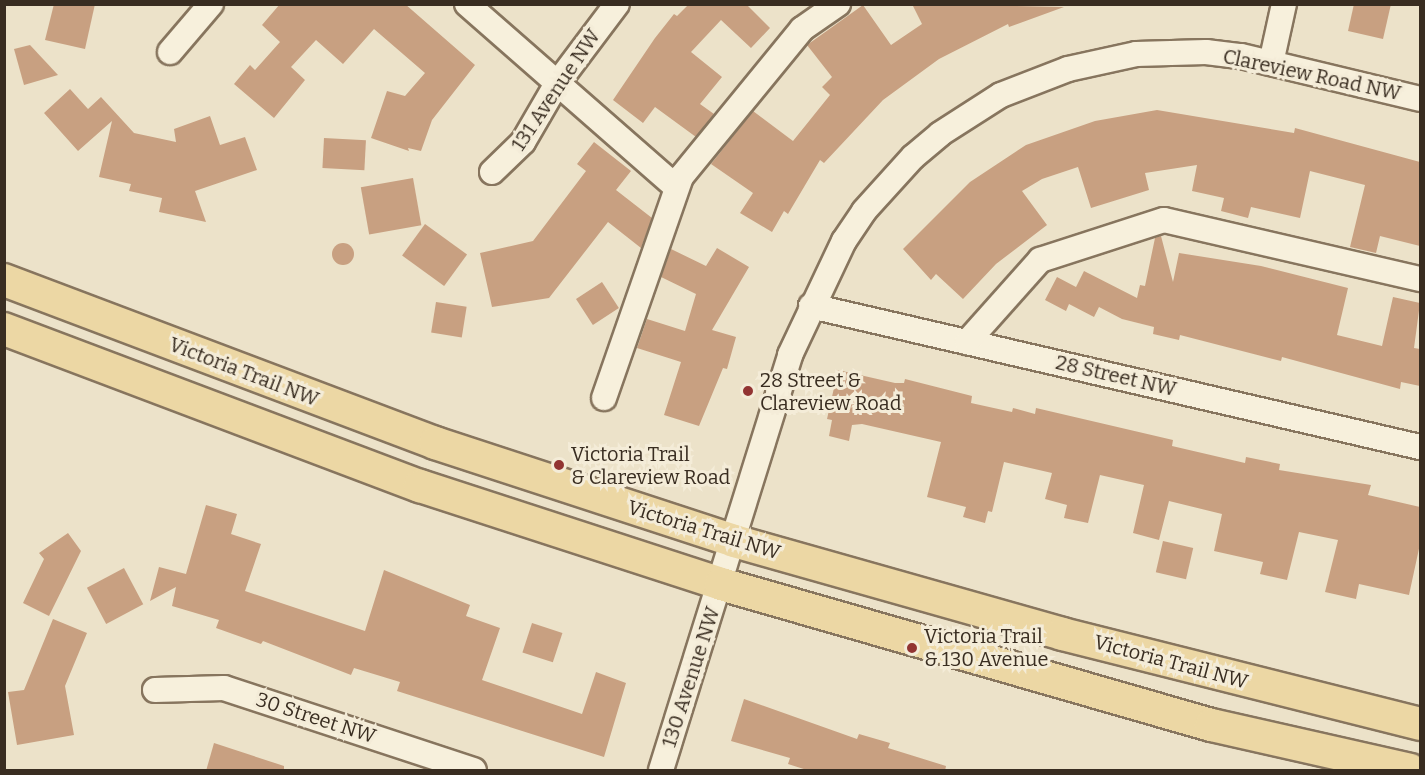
<!DOCTYPE html>
<html>
<head>
<meta charset="utf-8">
<style>
	body { margin:0 }
	#map { position:relative; width:1425px; height:775px; overflow:hidden; background:#ece2c9; font-family:Bitter,serif }
	div>[style] { position:absolute }
	.building>* { inset:0; background:#c8a081; transform-origin:0 0 }
	.round { border-radius:50% }
	.roads { filter:drop-shadow(2px 0 #87755e) drop-shadow(-2px 0 #87755e) drop-shadow(0 2px #87755e) drop-shadow(0 -2px #87755e) }
	.minor>* { height:24px; margin:-12px; padding:0 12px; transform-origin:12px; border-radius:12px; background:#f7f0dc }
	.major>* { height:32px; margin:-16px; padding:0 16px; transform-origin:16px; border-radius:16px; background:#ecd7a4 }
	.dots>* { width:16px; height:16px; translate:-50% -50%; box-sizing:border-box; border:3px solid #f4ecd8; border-radius:50% }
	span { translate:-50% -50%; white-space:nowrap; text-align:center; line-height:1.15; -webkit-text-stroke:6px #f4ecd8; paint-order:stroke }
	.street-label { font-size:20px; color:#392d21 }
	.poi-label { font-size:20px; color:#392d21 }
	.left { translate:0 -50%; text-align:left }
	.frame { position:absolute; inset:0; border:6px solid #392d21; pointer-events:none }
</style>
</head>
<body>
<div id="map">
	<div class="building">
		<div style="clip-path:polygon(54px 4px,95px 4px,85px 49px,45px 40px)"></div>
		<div style="clip-path:polygon(280px 4px,405px 4px,475px 65px,432px 120px,421px 151px,408px 148px,409px 151px,371px 138px,387px 91px,405px 96px,425px 73px,374px 29px,343px 64px,316px 40px,291px 67px,305px 80px,274px 118px,234px 84px,250px 65px,255px 70px,280px 42px,262px 25px)"></div>
		<div style="clip-path:polygon(689px 4px,746px 4px,770px 28px,751px 48px,721px 20px,691px 52px,722px 77px,700px 104px,714px 114px,696px 137px,655px 107px,643px 123px,613px 100px,655px 38px,674px 14px,677px 16px)"></div>
		<div style="clip-path:polygon(912px 4px,1064px 7px,1009px 27px,1008px 24px,939px 59px,883px 100px,824px 163px,820px 160px,788px 214px,784px 211px,772px 232px,740px 213px,753px 193px,711px 164px,753px 111px,793px 141px,830px 95px,822px 87px,832px 77px,807px 45px,863px 5px,891px 45px,922px 24px)"></div>
		<div style="clip-path:polygon(1354px 4px,1391px 4px,1383px 39px,1348px 31px)"></div>
		<div style="clip-path:polygon(30px 45px,58px 75px,24px 85px,14px 49px)"></div>
		<div style="clip-path:polygon(70px 89px,88px 109px,101px 97px,134px 133px,176px 142px,174px 129px,210px 116px,220px 145px,245px 137px,257px 170px,195px 191px,206px 222px,159px 212px,162px 198px,129px 191px,131px 184px,99px 177px,112px 121px,78px 151px,44px 113px)"></div>
		<div style="clip-path:polygon(1157px 110px,1294px 133px,1295px 128px,1420px 162px,1420px 246px,1380px 236px,1376px 253px,1350px 247px,1365px 185px,1310px 171px,1300px 218px,1251px 207px,1248px 218px,1221px 211px,1224px 198px,1192px 191px,1197px 165px,1145px 173px,1149px 190px,1091px 208px,1078px 167px,1042px 179px,1022px 191px,1047px 225px,996px 264px,963px 299px,936px 274px,931px 280px,903px 249px,970px 182px,1026px 145px,1095px 121px)"></div>
		<div style="left:324px;top:138px;width:42px;height:30px;rotate:3deg"></div>
		<div style="clip-path:polygon(594px 142px,631px 171px,616px 190px,652px 218px,641px 248px,608px 222px,549px 298px,492px 307px,480px 253px,533px 241px,586px 171px,577px 164px)"></div>
		<div style="left:413px;top:178px;width:48px;height:53px;rotate:80deg"></div>
		<div style="left:425px;top:224px;width:52px;height:39px;rotate:36deg"></div>
		<div style="clip-path:polygon(1161px 236px,1173px 282px,1179px 253px,1261px 266px,1348px 288px,1337px 335px,1382px 346px,1393px 297px,1420px 303px,1414px 348px,1420px 349px,1420px 386px,1401px 382px,1400px 389px,1282px 357px,1281px 361px,1180px 335px,1179px 340px,1153px 334px,1154px 327px,1122px 319px,1099px 307px,1094px 317px,1069px 304px,1066px 311px,1045px 300px,1057px 277px,1076px 287px,1084px 271px,1137px 298px,1140px 285px,1145px 286px,1155px 238px)"></div>
		<div class="round" style="left:332px;top:243px;width:22px;height:22px"></div>
		<div style="clip-path:polygon(717px 248px,749px 267px,712px 330px,736px 337px,727px 369px,723px 368px,699px 426px,664px 415px,681px 362px,637px 348px,647px 319px,685px 331px,696px 294px,661px 277px,671px 249px,706px 266px)"></div>
		<div style="left:602px;top:282px;width:31px;height:31px;rotate:57deg"></div>
		<div style="left:436px;top:302px;width:31px;height:31px;rotate:9deg"></div>
		<div style="clip-path:polygon(838px 370px,895px 383px,904px 383px,905px 379px,972px 396px,971px 403px,1012px 412px,1013px 408px,1035px 414px,1036px 408px,1173px 440px,1172px 446px,1245px 463px,1246px 457px,1280px 464px,1279px 470px,1371px 485px,1368px 495px,1420px 507px,1420px 544px,1409px 595px,1359px 584px,1356px 599px,1325px 592px,1338px 540px,1299px 532px,1287px 580px,1260px 574px,1263px 562px,1214px 551px,1222px 514px,1169px 501px,1159px 540px,1133px 533px,1144px 485px,1100px 475px,1088px 523px,1064px 518px,1067px 505px,1045px 499px,1052px 473px,1004px 462px,992px 512px,988px 511px,985px 523px,963px 517px,966px 507px,927px 497px,941px 442px,862px 424px,852px 425px,849px 441px,829px 436px,832px 420px,827px 419px)"></div>
		<div style="clip-path:polygon(206px 505px,237px 514px,231px 534px,261px 544px,245px 591px,365px 631px,384px 570px,470px 605px,466px 616px,500px 628px,482px 680px,582px 714px,596px 672px,626px 683px,604px 757px,397px 691px,400px 682px,354px 668px,351px 675px,263px 641px,261px 644px,216px 628px,219px 620px,172px 606px,176px 587px,150px 601px,159px 567px,186px 574px)"></div>
		<div style="clip-path:polygon(68px 533px,81px 551px,49px 616px,23px 603px,44px 559px,39px 553px)"></div>
		<div style="left:1163px;top:541px;width:31px;height:32px;rotate:13deg"></div>
		<div style="left:124px;top:568px;width:41px;height:42px;rotate:62deg"></div>
		<div style="clip-path:polygon(53px 619px,87px 633px,65px 686px,74px 735px,17px 745px,8px 692px,24px 690px)"></div>
		<div style="left:532px;top:623px;width:32px;height:31px;rotate:18deg"></div>
		<div style="clip-path:polygon(744px 699px,857px 739px,859px 734px,890px 743px,888px 748px,946px 766px,945px 771px,810px 771px,788px 764px,790px 758px,731px 741px)"></div>
		<div style="clip-path:polygon(214px 743px,284px 766px,284px 771px,206px 771px)"></div>
	</div>
	<div class="roads">
		<div class="minor">
			<div style="left:467px;top:4px;width:278px;rotate:41.2deg"></div>
			<div style="left:170px;top:52px;width:63px;rotate:-49.5deg"></div>
			<div style="left:1271px;top:63px;width:60px;rotate:-77.6deg"></div>
			<div style="left:492px;top:172px;width:43px;rotate:-44.1deg"></div>
			<div style="left:523px;top:142px;width:66px;rotate:-59.9deg"></div>
			<div style="left:556px;top:85px;width:101px;rotate:-53deg"></div>
			<div style="left:811px;top:306px;width:625px;rotate:13.04deg"></div>
			<div style="left:967px;top:342px;width:110px;rotate:-48.3deg"></div>
			<div style="left:1040px;top:260px;width:130px;rotate:-17.9deg"></div>
			<div style="left:1164px;top:220px;width:263px;rotate:13deg"></div>
			<div style="left:604px;top:398px;width:234px;rotate:-70.8deg"></div>
			<div style="left:681px;top:177px;width:191px;rotate:-50.7deg"></div>
			<div style="left:802px;top:29px;width:44px;rotate:-34.8deg"></div>
			<div style="left:155px;top:690px;width:69px;rotate:-1.7deg"></div>
			<div style="left:224px;top:688px;width:263px;rotate:18.2deg"></div>
			<div style="left:661px;top:770px;width:435px;rotate:-72.7deg"></div>
			<div style="left:790px;top:355px;width:126px;rotate:-64.7deg"></div>
			<div style="left:844px;top:241px;width:36px;rotate:-56deg"></div>
			<div style="left:864px;top:211px;width:73px;rotate:-47.8deg"></div>
			<div style="left:913px;top:157px;width:35px;rotate:-40deg"></div>
			<div style="left:940px;top:134px;width:72px;rotate:-32.6deg"></div>
			<div style="left:1001px;top:95px;width:72px;rotate:-21.2deg"></div>
			<div style="left:1068px;top:69px;width:70px;rotate:-12.4deg"></div>
			<div style="left:1136px;top:54px;width:70px;rotate:-1.6deg"></div>
			<div style="left:1206px;top:52px;width:35px;rotate:7deg"></div>
			<div style="left:1241px;top:56px;width:184px;rotate:13.5deg"></div>
		</div>
		<div class="major">
			<div style="left:4px;top:280px;width:461px;rotate:20.7deg"></div>
			<div style="left:435px;top:443px;width:315px;rotate:18.1deg"></div>
			<div style="left:734px;top:541px;width:341px;rotate:15.8deg"></div>
			<div style="left:1062px;top:634px;width:369px;rotate:14.1deg"></div>
			<div style="left:4px;top:329px;width:445px;rotate:20.7deg"></div>
			<div style="left:420px;top:486px;width:317px;rotate:18deg"></div>
			<div style="left:721px;top:584px;width:510px;rotate:16.05deg"></div>
			<div style="left:1211px;top:725px;width:204px;rotate:12.7deg"></div>
		</div>
	</div>
	<div class="dots">
		<div style="left:748px;top:391px;background:#923432"></div>
		<div style="left:559px;top:465px;background:#923432"></div>
		<div style="left:912px;top:648px;background:#923432"></div>
	</div>
	<div class="street-label">
		<span style="left:1312px;top:75px;rotate:12deg">Clareview Road NW</span>
		<span style="left:556px;top:90px;rotate:-56deg">131 Avenue NW</span>
		<span style="left:244px;top:372px;rotate:21deg">Victoria Trail NW</span>
		<span style="left:1116px;top:376px;rotate:13deg">28 Street NW</span>
		<span style="left:704px;top:530px;rotate:17deg">Victoria Trail NW</span>
		<span style="left:1171px;top:662px;rotate:15deg">Victoria Trail NW</span>
		<span style="left:691px;top:677px;rotate:-72deg">130 Avenue NW</span>
		<span style="left:316px;top:718px;rotate:18deg">30 Street NW</span>
	</div>
	<div class="poi-label">
		<span class="left" style="left:760px;top:392px">28 Street &amp;<br>Clareview Road</span>
		<span class="left" style="left:571px;top:466px">Victoria Trail<br>&amp; Clareview Road</span>
		<span class="left" style="left:924px;top:648px">Victoria Trail<br>&amp; 130 Avenue</span>
	</div>
	<div class="frame"></div>
</div>
</body>
</html>
